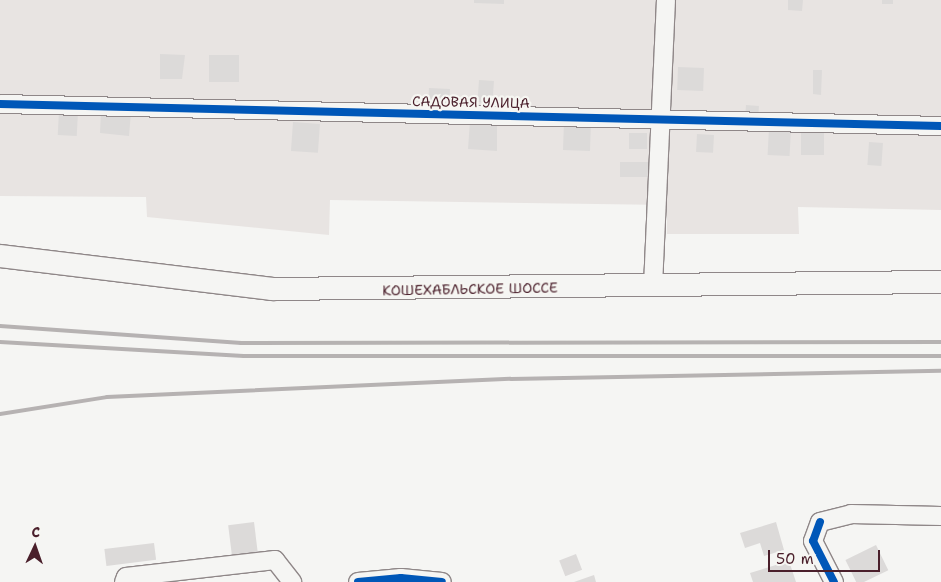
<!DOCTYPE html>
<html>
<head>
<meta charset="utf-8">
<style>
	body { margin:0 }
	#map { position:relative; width:941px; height:582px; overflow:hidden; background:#f5f5f3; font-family:"Shantell Sans",sans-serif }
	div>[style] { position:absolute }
	.green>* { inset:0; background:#e8e4e2 }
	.building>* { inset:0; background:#dcdad9; transform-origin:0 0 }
	.roads { filter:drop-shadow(1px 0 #8f8788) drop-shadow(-1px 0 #8f8788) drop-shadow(0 1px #8f8788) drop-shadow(0 -1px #8f8788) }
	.minor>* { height:18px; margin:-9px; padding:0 9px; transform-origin:9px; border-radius:9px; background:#f5f5f3 }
	.major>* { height:22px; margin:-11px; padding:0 11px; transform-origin:11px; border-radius:11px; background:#f5f5f3 }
	.rail>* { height:4px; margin:-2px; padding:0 2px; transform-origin:2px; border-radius:2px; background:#b6b2b2 }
	.cycleway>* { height:8px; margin:-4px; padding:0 4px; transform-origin:4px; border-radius:4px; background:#0057b8 }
	span { translate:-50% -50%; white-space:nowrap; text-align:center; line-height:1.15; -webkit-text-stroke:4.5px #f6f6f2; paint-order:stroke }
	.street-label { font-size:14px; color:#4a1f2b }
	.north { position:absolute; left:10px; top:522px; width:50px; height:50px; -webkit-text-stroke:4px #f6f6f2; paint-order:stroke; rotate:3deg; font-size:14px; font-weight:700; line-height:20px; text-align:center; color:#4a1f2b }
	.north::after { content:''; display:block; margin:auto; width:18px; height:22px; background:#4a1f2b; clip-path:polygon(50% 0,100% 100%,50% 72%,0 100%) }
	.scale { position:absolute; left:768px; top:550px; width:112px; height:22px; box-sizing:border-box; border:2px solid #4a1f2b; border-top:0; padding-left:6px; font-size:15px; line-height:18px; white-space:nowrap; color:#4a1f2b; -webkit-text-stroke:4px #f6f6f2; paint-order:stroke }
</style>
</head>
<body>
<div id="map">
	<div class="green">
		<div style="clip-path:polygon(0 0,941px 0,941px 210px,798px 207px,799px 234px,667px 234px,667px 205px,330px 200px,329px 235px,147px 217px,146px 197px,0 196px)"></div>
	</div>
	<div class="building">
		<div style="clip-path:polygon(474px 0,504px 0,504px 4px,474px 3px)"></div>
		<div style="clip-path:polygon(788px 0,803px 0,802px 11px,788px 10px)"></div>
		<div style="left:882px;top:0;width:11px;height:4px"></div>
		<div style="clip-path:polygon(160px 54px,185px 55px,182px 79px,160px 79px)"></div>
		<div style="left:209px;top:55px;width:30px;height:27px"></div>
		<div style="left:678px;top:67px;width:26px;height:23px;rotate:2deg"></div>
		<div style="clip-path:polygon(813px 70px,822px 70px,821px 95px,813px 94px)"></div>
		<div style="left:479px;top:80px;width:15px;height:22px;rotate:4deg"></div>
		<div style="left:429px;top:88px;width:21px;height:18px;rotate:3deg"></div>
		<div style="left:746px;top:105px;width:13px;height:8px;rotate:4deg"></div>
		<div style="left:59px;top:111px;width:19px;height:24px;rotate:3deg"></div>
		<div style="clip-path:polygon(101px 112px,131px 112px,129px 136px,100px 133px)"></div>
		<div style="clip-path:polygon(497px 120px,497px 151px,468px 149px,470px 121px)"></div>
		<div style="left:564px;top:121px;width:27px;height:29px;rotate:2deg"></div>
		<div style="left:293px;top:122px;width:27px;height:29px;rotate:4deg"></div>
		<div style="left:769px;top:128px;width:22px;height:27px;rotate:3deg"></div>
		<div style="left:801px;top:129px;width:23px;height:26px"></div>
		<div style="left:629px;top:133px;width:18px;height:16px"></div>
		<div style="left:697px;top:134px;width:17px;height:18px;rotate:3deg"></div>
		<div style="left:869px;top:142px;width:14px;height:23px;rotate:4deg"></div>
		<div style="left:620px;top:162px;width:29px;height:15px"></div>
		<div style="left:254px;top:522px;width:33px;height:26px;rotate:83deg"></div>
		<div style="clip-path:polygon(776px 522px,784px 550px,764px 556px,760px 543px,745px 548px,740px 533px)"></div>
		<div style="left:154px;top:543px;width:17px;height:50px;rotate:83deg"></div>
		<div style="left:876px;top:545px;width:28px;height:34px;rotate:64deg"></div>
		<div style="left:576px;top:554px;width:17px;height:18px;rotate:69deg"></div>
		<div style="clip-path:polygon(789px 561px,796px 582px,753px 582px,750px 573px)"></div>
		<div style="clip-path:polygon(594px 575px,596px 582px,574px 582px)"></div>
	</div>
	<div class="roads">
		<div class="minor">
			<div style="left:0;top:104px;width:941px;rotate:1.34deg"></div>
			<div style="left:653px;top:286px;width:286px;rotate:-87.4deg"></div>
			<div style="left:124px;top:582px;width:5px;rotate:-68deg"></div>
			<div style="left:126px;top:577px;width:150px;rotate:-6.5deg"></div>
			<div style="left:275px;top:560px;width:28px;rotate:52deg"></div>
			<div style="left:358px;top:582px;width:43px;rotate:-5.3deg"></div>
			<div style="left:401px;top:578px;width:41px;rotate:5.6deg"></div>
			<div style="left:834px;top:582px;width:46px;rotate:-117.1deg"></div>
			<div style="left:813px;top:541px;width:20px;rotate:-70deg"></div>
			<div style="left:820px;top:522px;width:32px;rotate:-14deg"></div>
			<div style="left:851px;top:514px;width:90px;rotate:1.3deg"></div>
		</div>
		<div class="major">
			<div style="left:0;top:256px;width:274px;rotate:6.9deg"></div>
			<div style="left:272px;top:289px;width:669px;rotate:-0.6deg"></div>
		</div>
	</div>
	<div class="rail">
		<div style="left:0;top:326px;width:242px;rotate:4deg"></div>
		<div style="left:241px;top:343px;width:700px;rotate:-0.08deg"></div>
		<div style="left:0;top:342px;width:244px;rotate:3.3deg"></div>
		<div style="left:244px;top:356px;width:697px"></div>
		<div style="left:0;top:414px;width:108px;rotate:-9deg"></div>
		<div style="left:107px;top:397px;width:404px;rotate:-2.6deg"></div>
		<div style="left:511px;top:379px;width:430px;rotate:-1.1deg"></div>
	</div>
	<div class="cycleway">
		<div style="left:0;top:104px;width:941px;rotate:1.34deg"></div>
		<div style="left:820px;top:522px;width:20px;rotate:110deg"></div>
		<div style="left:813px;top:541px;width:46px;rotate:62.9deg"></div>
		<div style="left:358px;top:582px;width:43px;rotate:-5.3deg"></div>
		<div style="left:401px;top:578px;width:41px;rotate:5.6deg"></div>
	</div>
	<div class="street-label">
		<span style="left:471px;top:102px;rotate:1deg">САДОВАЯ УЛИЦА</span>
		<span style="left:470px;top:289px;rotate:-1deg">КОШЕХАБЛЬСКОЕ ШОССЕ</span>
	</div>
	<div class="north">С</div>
	<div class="scale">50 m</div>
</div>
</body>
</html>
